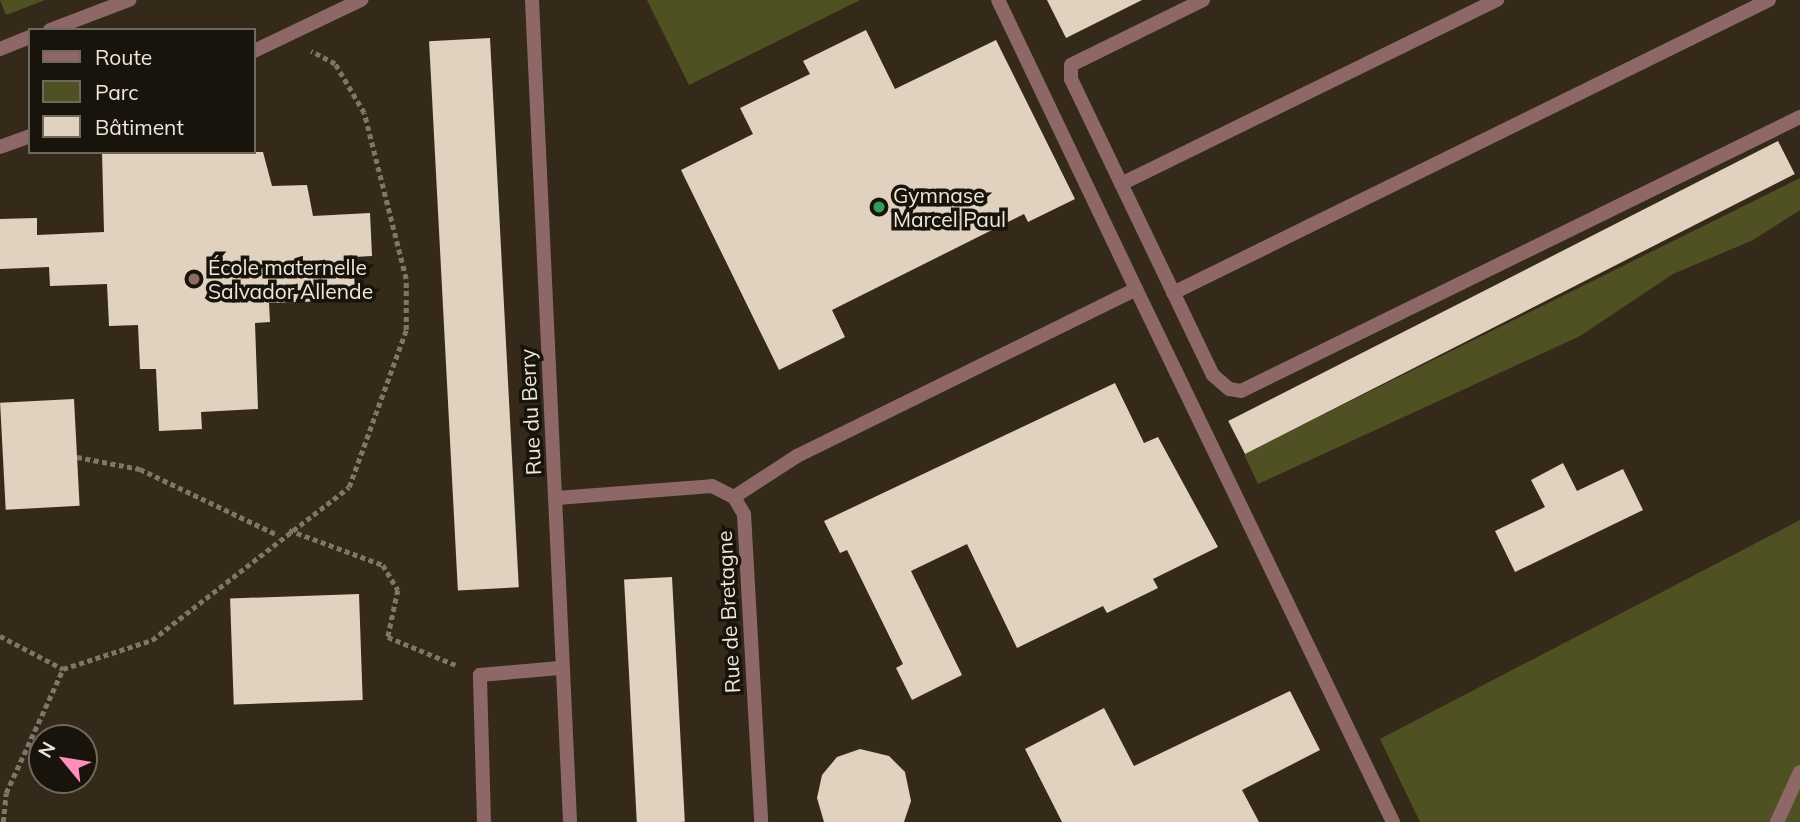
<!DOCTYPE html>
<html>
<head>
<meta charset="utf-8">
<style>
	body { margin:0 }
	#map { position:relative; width:1800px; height:822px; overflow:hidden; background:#352a1a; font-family:Mulish,sans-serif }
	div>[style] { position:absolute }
	.green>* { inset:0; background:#505123 }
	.building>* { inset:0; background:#e0d2be; transform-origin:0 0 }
	.path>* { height:4.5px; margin-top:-2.25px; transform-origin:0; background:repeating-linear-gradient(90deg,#807668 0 5px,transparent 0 8.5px) }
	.lane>* { height:14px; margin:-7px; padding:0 7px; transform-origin:7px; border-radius:7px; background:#8e6866 }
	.street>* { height:14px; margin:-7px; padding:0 7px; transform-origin:7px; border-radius:7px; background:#8e6866 }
	.dots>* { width:19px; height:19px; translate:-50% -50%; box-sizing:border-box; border:4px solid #18140c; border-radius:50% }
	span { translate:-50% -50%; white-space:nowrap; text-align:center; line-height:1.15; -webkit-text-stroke:7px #18140c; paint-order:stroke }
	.poi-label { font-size:21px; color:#eee7dc }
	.left { translate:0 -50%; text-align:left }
	.street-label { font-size:21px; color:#eee7dc }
	.legend { position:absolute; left:28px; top:28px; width:228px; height:126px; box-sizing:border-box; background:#18140c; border:2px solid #6e685f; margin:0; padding:9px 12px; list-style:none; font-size:21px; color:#eee7dc }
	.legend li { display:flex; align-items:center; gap:14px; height:35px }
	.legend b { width:35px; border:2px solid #6e685f }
	.north { position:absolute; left:28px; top:724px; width:70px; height:70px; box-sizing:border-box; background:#18140c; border:2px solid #6e685f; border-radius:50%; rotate:300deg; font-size:19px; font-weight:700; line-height:28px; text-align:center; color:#eee7dc }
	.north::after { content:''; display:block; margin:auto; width:24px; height:32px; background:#ff8eba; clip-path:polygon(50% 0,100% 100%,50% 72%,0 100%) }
</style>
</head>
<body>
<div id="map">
	<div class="green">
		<div style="clip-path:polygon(0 0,45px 0,6px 15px)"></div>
		<div style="clip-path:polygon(647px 0,860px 0,689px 85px)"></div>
		<div style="clip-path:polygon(1800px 178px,1800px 210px,1753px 240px,1673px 274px,1580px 336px,1258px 484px,1244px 454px)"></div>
		<div style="clip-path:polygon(1800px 520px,1800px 822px,1420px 822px,1380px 739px)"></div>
	</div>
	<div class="building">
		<div style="clip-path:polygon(1047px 0,1142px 0,1066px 38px)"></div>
		<div style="clip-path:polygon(866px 30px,895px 89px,996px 40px,1075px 199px,1028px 222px,1024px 214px,832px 310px,845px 337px,779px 370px,681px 170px,753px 134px,740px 108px,810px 74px,803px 61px)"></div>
		<div style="left:490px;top:38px;width:550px;height:61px;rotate:87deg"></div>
		<div style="left:1778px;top:141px;width:37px;height:617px;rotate:63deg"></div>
		<div style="clip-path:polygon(102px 152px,263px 152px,272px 186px,307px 185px,313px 216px,370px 213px,372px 256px,354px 257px,355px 300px,269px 303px,270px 322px,255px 323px,258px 409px,201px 412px,202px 429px,159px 431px,156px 369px,140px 369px,138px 325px,109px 326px,107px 284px,50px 286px,49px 267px,0 269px,0 219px,37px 218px,37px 235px,104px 232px)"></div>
		<div style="clip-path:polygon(1115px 383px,1144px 443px,1158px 437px,1218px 547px,1153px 579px,1158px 588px,1107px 613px,1103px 606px,1017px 648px,967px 544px,911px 571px,962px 675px,912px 700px,896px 668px,903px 664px,847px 550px,840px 553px,824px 521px)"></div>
		<div style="left:74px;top:399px;width:107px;height:74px;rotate:87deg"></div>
		<div style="clip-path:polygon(1563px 463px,1577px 491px,1623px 469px,1643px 510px,1515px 572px,1495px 531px,1545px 507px,1531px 480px)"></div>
		<div style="left:672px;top:577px;width:245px;height:48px;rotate:87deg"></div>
		<div style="left:359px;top:594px;width:106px;height:129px;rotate:88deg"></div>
		<div style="clip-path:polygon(1290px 691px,1320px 750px,1242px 790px,1259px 822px,1062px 822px,1025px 749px,1104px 708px,1134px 766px)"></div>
		<div style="clip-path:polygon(860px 749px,889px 756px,905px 772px,911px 801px,904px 822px,824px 822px,817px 798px,822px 775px,837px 757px)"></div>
	</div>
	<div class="path">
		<div style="left:77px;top:457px;width:64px;rotate:10.8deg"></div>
		<div style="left:140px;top:469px;width:153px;rotate:25.6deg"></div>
		<div style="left:289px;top:530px;width:100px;rotate:20.4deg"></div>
		<div style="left:383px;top:565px;width:29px;rotate:59deg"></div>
		<div style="left:398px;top:590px;width:48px;rotate:102deg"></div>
		<div style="left:388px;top:637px;width:76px;rotate:22.5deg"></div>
		<div style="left:0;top:636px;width:71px;rotate:27.6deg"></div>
		<div style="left:63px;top:669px;width:94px;rotate:-18deg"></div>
		<div style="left:152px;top:640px;width:249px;rotate:-37.8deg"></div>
		<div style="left:349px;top:487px;width:167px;rotate:-70deg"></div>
		<div style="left:406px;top:330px;width:51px;rotate:-90deg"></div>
		<div style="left:406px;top:279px;width:171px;rotate:-104.2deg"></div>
		<div style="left:364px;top:113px;width:57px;rotate:-120.6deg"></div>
		<div style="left:335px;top:64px;width:27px;rotate:-152deg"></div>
		<div style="left:3px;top:822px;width:29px;rotate:-84deg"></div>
		<div style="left:6px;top:793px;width:136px;rotate:-65.3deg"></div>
	</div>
	<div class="lane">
		<div style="left:1203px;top:0;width:147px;rotate:153.8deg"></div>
		<div style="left:1071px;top:65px;width:14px;rotate:90deg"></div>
		<div style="left:1071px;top:79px;width:328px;rotate:64.4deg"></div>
		<div style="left:1213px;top:375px;width:21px;rotate:41deg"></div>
		<div style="left:1229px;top:389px;width:12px;rotate:9deg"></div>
		<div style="left:1241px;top:391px;width:623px;rotate:-26.11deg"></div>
		<div style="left:1121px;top:184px;width:419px;rotate:-26.1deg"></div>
		<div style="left:1136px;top:289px;width:592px;rotate:64.26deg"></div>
		<div style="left:1173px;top:293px;width:664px;rotate:-26.18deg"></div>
		<div style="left:734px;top:497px;width:75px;rotate:-33.1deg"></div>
		<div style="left:797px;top:456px;width:378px;rotate:-26.2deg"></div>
		<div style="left:1136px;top:289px;width:320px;rotate:-115.5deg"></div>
		<div style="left:484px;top:822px;width:147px;rotate:-91.6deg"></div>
		<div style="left:480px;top:675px;width:80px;rotate:-5deg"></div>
	</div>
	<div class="street">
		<div style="left:532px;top:0;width:823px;rotate:87.35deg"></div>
		<div style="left:50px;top:30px;width:85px;rotate:-20.8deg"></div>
		<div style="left:0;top:49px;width:32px;rotate:-22deg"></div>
		<div style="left:254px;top:51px;width:119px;rotate:-25.5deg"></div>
		<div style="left:0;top:147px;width:32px;rotate:-20deg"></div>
		<div style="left:557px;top:498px;width:155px;rotate:-4.4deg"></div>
		<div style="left:712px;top:486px;width:25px;rotate:27deg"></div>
		<div style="left:734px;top:497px;width:20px;rotate:60deg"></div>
		<div style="left:744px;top:514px;width:308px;rotate:86.8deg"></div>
		<div style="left:1777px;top:822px;width:55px;rotate:-65.3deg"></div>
	</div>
	<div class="dots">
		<div style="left:879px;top:207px;background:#2e9e5b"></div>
		<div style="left:194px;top:279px;background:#8d6e63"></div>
	</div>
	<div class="poi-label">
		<span class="left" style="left:893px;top:207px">Gymnase<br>Marcel Paul</span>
		<span class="left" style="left:208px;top:279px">École maternelle<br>Salvador Allende</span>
	</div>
	<div class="street-label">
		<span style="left:530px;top:412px;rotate:-93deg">Rue du Berry</span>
		<span style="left:728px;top:612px;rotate:-93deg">Rue de Bretagne</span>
	</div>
	<ul class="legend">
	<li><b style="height:9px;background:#8e6866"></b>Route</li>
	<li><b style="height:19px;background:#505123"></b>Parc</li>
	<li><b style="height:19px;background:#e0d2be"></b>Bâtiment</li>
	</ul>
	<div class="north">N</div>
</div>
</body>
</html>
